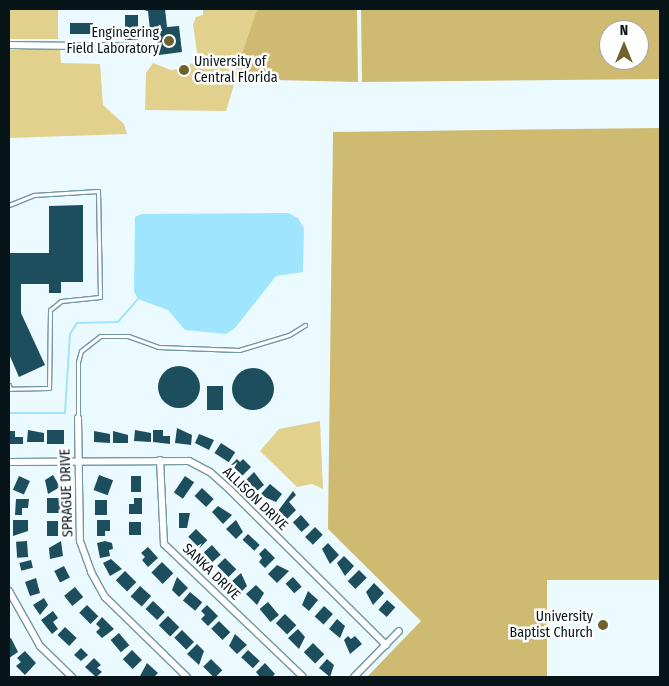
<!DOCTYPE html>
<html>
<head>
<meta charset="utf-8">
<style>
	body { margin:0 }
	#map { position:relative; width:669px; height:686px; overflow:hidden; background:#ebfaff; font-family:"Fira Sans Condensed",sans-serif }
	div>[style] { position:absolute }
	.green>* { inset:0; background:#e2d08d; transform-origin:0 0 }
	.forest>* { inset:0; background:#ceba70 }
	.water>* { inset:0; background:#9ee5fd }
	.stream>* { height:2px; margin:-1px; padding:0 1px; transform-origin:1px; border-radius:1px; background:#9ee5fd }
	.building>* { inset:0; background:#1c4e5d; transform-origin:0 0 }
	.round { border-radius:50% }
	.roads { filter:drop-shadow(1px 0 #7397a3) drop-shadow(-1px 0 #7397a3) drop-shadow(0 1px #7397a3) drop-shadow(0 -1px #7397a3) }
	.lane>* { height:3px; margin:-1.5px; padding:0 1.5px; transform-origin:1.5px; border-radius:1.5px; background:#fff }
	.street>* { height:6px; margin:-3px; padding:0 3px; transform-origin:3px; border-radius:3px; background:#fff }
	.dots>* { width:14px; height:14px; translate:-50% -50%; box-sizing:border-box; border:2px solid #fff; border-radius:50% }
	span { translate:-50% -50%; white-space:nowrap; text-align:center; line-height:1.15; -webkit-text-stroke:5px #fff; paint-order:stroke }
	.poi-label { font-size:14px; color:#071519 }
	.right { translate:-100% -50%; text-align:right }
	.left { translate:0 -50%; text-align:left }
	.street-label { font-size:14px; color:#071519 }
	.frame { position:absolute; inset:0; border:10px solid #071519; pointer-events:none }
	.north { position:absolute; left:599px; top:20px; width:50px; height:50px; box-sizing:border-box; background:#fff; border:1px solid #9ca1a3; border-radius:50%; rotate:0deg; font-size:14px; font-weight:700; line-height:20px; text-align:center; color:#071519 }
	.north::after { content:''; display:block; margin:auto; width:18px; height:22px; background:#6f622f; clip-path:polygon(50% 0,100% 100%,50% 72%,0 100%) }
</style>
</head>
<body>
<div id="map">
	<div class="green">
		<div style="left:9px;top:9px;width:49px;height:30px"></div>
		<div style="clip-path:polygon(203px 9px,257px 9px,226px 111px,145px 110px,146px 73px,153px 63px,171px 70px,185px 68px,198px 59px,193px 24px,196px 17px,203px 15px)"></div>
		<div style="clip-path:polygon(9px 50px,60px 50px,61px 63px,100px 64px,103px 105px,124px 124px,127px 134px,9px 138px)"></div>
		<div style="clip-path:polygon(320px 421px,323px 489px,312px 484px,297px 487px,260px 451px,279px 429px)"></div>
	</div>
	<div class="forest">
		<div style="clip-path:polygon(257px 9px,357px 9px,358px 82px,234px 79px)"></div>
		<div style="clip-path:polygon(evenodd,361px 9px,660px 9px,660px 79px,362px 82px,361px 9px,609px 30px,639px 30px,639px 60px,609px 60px,609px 30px)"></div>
		<div style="clip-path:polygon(660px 128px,660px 580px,547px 580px,547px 677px,367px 677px,421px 621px,328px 529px,333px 132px)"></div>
	</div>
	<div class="water">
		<div style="clip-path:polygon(288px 213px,298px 218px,304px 228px,303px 272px,276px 276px,235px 328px,226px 334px,185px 330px,168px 310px,138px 299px,134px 292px,135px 217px,142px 214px)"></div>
	</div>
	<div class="stream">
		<div style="left:9px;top:413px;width:56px"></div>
		<div style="left:65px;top:413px;width:79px;rotate:-86.4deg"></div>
		<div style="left:70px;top:334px;width:13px;rotate:-58deg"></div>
		<div style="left:77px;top:323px;width:41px;rotate:-1.4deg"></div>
		<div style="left:118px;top:322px;width:30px;rotate:-49deg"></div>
	</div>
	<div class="building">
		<div style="clip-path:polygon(139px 9px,165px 9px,167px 27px,179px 26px,182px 52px,159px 55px,156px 30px,150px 30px,148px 11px)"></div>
		<div style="left:125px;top:15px;width:13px;height:25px"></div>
		<div style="left:70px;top:23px;width:23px;height:11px"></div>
		<div style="clip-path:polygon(83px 205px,83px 282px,61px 282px,61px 293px,49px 293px,49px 284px,21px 284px,21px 313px,45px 365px,19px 377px,9px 354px,9px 253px,49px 253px,49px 206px)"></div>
		<div class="round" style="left:158px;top:366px;width:42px;height:42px"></div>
		<div class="round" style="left:232px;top:368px;width:42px;height:42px"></div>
		<div style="left:207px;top:386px;width:16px;height:24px"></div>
		<div style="clip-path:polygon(177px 428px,192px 435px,191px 445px,175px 443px)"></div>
		<div style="clip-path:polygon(28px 430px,44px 433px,44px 442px,27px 442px)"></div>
		<div style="left:47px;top:430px;width:17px;height:14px"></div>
		<div style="clip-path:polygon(135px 430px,151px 433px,151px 442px,134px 441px)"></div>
		<div style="clip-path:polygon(153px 430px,163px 430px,163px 436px,170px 436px,170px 444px,153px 442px)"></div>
		<div style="clip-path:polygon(9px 431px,15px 431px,15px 437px,23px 437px,23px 444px,10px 444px)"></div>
		<div style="clip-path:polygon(94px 431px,110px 434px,110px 443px,94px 442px)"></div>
		<div style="clip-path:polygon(113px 431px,128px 435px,128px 443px,113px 443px)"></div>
		<div style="clip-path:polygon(199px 434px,214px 440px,209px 450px,195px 443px)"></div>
		<div style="left:221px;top:443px;width:17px;height:12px;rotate:33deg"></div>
		<div style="clip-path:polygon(237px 459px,240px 462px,243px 459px,251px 467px,241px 477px,230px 466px)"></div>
		<div style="clip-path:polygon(254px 472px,264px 485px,257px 491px,246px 480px)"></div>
		<div style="clip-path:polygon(53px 475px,60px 487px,48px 494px,45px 480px)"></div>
		<div style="left:99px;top:475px;width:15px;height:16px;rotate:20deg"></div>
		<div style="left:19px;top:476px;width:12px;height:15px;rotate:24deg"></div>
		<div style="left:131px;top:476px;width:10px;height:16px"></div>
		<div style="left:185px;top:476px;width:11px;height:20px;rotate:34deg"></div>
		<div style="clip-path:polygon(270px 484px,282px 494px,276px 502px,260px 495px)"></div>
		<div style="left:202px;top:488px;width:16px;height:11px;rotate:43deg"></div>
		<div style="clip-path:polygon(293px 491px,296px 495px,289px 502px,296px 510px,286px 520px,278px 511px)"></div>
		<div style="left:47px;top:498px;width:13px;height:15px"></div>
		<div style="clip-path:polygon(134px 498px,142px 498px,142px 514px,129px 514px,129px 504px,134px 504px)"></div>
		<div style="clip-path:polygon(16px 499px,29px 499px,28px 508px,22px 508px,22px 515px,15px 515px)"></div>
		<div style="left:95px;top:500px;width:12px;height:15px"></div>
		<div style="clip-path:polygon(218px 506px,232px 515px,223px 524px,212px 512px)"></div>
		<div style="clip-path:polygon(179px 513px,190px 513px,187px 528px,179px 528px)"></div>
		<div style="left:301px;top:515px;width:13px;height:11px;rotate:48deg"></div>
		<div style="clip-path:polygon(13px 520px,28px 520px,28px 531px,13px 536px)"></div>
		<div style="clip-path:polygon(97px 520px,110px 520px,110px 531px,105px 531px,105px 536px,97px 536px)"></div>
		<div style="clip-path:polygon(236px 520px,243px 532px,236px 539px,226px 529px)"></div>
		<div style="left:47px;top:521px;width:11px;height:15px"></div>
		<div style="left:129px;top:522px;width:12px;height:13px"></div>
		<div style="left:315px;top:527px;width:11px;height:14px;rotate:45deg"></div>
		<div style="left:196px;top:529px;width:16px;height:11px;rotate:45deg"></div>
		<div style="left:248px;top:534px;width:16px;height:8px;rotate:43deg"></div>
		<div style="left:27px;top:541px;width:16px;height:11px;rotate:86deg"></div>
		<div style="clip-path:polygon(61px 541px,63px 556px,50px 559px,49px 548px)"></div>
		<div style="clip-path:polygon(105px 541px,112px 543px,113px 549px,109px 550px,110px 556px,100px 558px,97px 543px)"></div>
		<div style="clip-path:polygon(328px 543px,339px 555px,330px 564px,322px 549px)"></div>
		<div style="left:212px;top:545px;width:13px;height:11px;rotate:48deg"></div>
		<div style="clip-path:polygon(148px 547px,158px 558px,148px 567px,142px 560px,145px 557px,141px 553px)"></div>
		<div style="clip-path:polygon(265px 548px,275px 558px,265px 568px,259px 562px,262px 558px,259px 554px)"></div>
		<div style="clip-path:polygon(344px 556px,354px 566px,345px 576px,337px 563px)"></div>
		<div style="left:225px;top:558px;width:16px;height:11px;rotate:45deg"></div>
		<div style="clip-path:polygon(111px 559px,122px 569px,110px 576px,103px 563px)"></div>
		<div style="left:31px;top:560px;width:8px;height:12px;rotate:76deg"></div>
		<div style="left:162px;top:562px;width:16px;height:15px;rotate:45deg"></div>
		<div style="clip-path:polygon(277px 565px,289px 571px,277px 583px,268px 574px)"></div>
		<div style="left:64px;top:566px;width:13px;height:11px;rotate:63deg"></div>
		<div style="left:359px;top:570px;width:11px;height:16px;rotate:45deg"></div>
		<div style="left:125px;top:571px;width:16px;height:13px;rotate:45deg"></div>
		<div style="clip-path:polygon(241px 573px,247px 586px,241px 592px,231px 582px)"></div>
		<div style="clip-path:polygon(177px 577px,188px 588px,179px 597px,172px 590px)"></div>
		<div style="left:293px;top:577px;width:13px;height:10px;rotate:48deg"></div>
		<div style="clip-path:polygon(36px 578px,40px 593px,30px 596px,25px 582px)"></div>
		<div style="clip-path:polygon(374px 583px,384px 593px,373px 605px,366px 592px)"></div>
		<div style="clip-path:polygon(256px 585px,264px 593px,257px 605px,246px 594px)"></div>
		<div style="left:140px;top:586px;width:15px;height:14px;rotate:42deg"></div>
		<div style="left:75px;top:587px;width:13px;height:14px;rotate:51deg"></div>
		<div style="clip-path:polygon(308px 591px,318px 600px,309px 611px,302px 605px)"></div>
		<div style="left:190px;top:592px;width:16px;height:11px;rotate:40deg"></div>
		<div style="clip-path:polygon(44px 598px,48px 605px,40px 615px,33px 605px)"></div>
		<div style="left:387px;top:600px;width:11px;height:13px;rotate:41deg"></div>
		<div style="left:153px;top:601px;width:16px;height:11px;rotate:43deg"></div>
		<div style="left:268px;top:602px;width:17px;height:11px;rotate:50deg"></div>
		<div style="left:87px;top:605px;width:16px;height:11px;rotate:45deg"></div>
		<div style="clip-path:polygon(207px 605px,218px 616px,208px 626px,201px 619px,205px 615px,201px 611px)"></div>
		<div style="left:324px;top:606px;width:12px;height:14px;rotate:42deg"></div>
		<div style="clip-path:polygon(53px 611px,58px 618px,53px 622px,58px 629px,52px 634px,41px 620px)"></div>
		<div style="left:285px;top:614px;width:16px;height:13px;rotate:45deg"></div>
		<div style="left:168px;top:616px;width:16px;height:13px;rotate:45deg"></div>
		<div style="clip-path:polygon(102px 617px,114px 629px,102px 638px,96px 632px,100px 628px,96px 624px)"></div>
		<div style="clip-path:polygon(337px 619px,345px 626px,340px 638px,329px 629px)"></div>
		<div style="left:219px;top:621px;width:16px;height:11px;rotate:45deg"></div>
		<div style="left:65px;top:627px;width:16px;height:11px;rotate:43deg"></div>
		<div style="clip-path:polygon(298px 629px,305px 637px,299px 649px,288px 638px)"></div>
		<div style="left:182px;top:630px;width:17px;height:11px;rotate:45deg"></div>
		<div style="left:119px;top:633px;width:16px;height:11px;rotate:50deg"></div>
		<div style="clip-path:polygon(235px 634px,247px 645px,237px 654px,229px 646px)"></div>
		<div style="clip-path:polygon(348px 636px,351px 639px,355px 636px,362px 644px,350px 654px,344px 640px)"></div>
		<div style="clip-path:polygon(11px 638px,18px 652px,9px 658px,9px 639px)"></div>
		<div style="left:313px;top:643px;width:16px;height:13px;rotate:45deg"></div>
		<div style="clip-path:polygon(197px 644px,204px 651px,199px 665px,187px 654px)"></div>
		<div style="clip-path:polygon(81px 648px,88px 655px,81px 661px,74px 655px)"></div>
		<div style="left:132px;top:650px;width:14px;height:13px;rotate:45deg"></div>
		<div style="left:248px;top:650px;width:16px;height:10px;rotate:43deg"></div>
		<div style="clip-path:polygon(25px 651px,36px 663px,25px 675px,16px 666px,21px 662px,17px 658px)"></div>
		<div style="clip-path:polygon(94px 658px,101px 665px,97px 668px,102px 672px,96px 677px,85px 667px)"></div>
		<div style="left:211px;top:659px;width:16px;height:11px;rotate:45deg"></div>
		<div style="clip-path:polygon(327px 659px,334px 665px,330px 677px,319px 668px)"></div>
		<div style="clip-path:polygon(147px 663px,158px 673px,154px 677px,140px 676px)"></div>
		<div style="clip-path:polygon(265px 663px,275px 674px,272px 677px,260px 677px,256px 672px)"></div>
	</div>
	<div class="roads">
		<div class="lane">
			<div style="left:9px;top:205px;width:27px;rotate:-22deg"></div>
			<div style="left:34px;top:195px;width:64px;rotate:-3.6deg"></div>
			<div style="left:98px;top:191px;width:106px;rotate:88.9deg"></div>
			<div style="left:100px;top:297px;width:39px;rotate:174deg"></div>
			<div style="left:61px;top:301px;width:14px;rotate:141deg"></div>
			<div style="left:50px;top:310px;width:78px;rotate:90.7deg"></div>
			<div style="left:49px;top:388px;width:39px;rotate:179deg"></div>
			<div style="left:10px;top:389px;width:4px;rotate:-104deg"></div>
			<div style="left:78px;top:418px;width:56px;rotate:-90deg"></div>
			<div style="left:78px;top:362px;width:11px;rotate:-75deg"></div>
			<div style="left:81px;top:351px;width:24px;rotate:-38deg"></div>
			<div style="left:100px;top:336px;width:28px"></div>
			<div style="left:128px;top:336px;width:32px;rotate:20deg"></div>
			<div style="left:158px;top:347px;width:81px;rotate:2.1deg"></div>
			<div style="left:239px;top:350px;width:52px;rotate:-16.7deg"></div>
			<div style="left:289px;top:335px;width:19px;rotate:-32deg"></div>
		</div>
		<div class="street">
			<div style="left:9px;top:45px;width:139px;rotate:0.8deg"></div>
			<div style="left:78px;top:418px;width:123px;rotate:89.1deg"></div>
			<div style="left:80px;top:541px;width:33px;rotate:70deg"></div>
			<div style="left:91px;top:572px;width:29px;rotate:61deg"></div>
			<div style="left:105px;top:597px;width:115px;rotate:44.3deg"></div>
			<div style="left:160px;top:460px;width:84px;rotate:87.3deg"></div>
			<div style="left:164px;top:544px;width:192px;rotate:43.7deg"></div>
			<div style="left:9px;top:462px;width:180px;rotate:-0.3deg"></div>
			<div style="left:189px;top:461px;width:24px;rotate:28deg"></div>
			<div style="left:210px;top:472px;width:27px;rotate:42deg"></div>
			<div style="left:230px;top:490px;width:220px;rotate:44.8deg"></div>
			<div style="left:9px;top:591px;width:63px;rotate:60.6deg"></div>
			<div style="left:40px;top:646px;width:45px;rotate:44.1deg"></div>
			<div style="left:354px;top:677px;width:64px;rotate:-45.6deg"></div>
		</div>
	</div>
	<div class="dots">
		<div style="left:169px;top:41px;background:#6f622f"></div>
		<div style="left:184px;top:70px;background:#6f622f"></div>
		<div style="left:603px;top:625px;background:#6f622f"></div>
	</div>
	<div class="poi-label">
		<span class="right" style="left:159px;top:41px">Engineering<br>Field Laboratory</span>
		<span class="left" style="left:194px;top:70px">University of<br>Central Florida</span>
		<span class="right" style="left:593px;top:625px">University<br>Baptist Church</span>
	</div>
	<div class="street-label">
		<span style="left:67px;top:493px;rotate:-92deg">SPRAGUE DRIVE</span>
		<span style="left:255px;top:499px;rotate:44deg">ALLISON DRIVE</span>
		<span style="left:211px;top:572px;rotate:44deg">SANKA DRIVE</span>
	</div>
	<div class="frame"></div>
	<div class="north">N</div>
</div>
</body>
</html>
